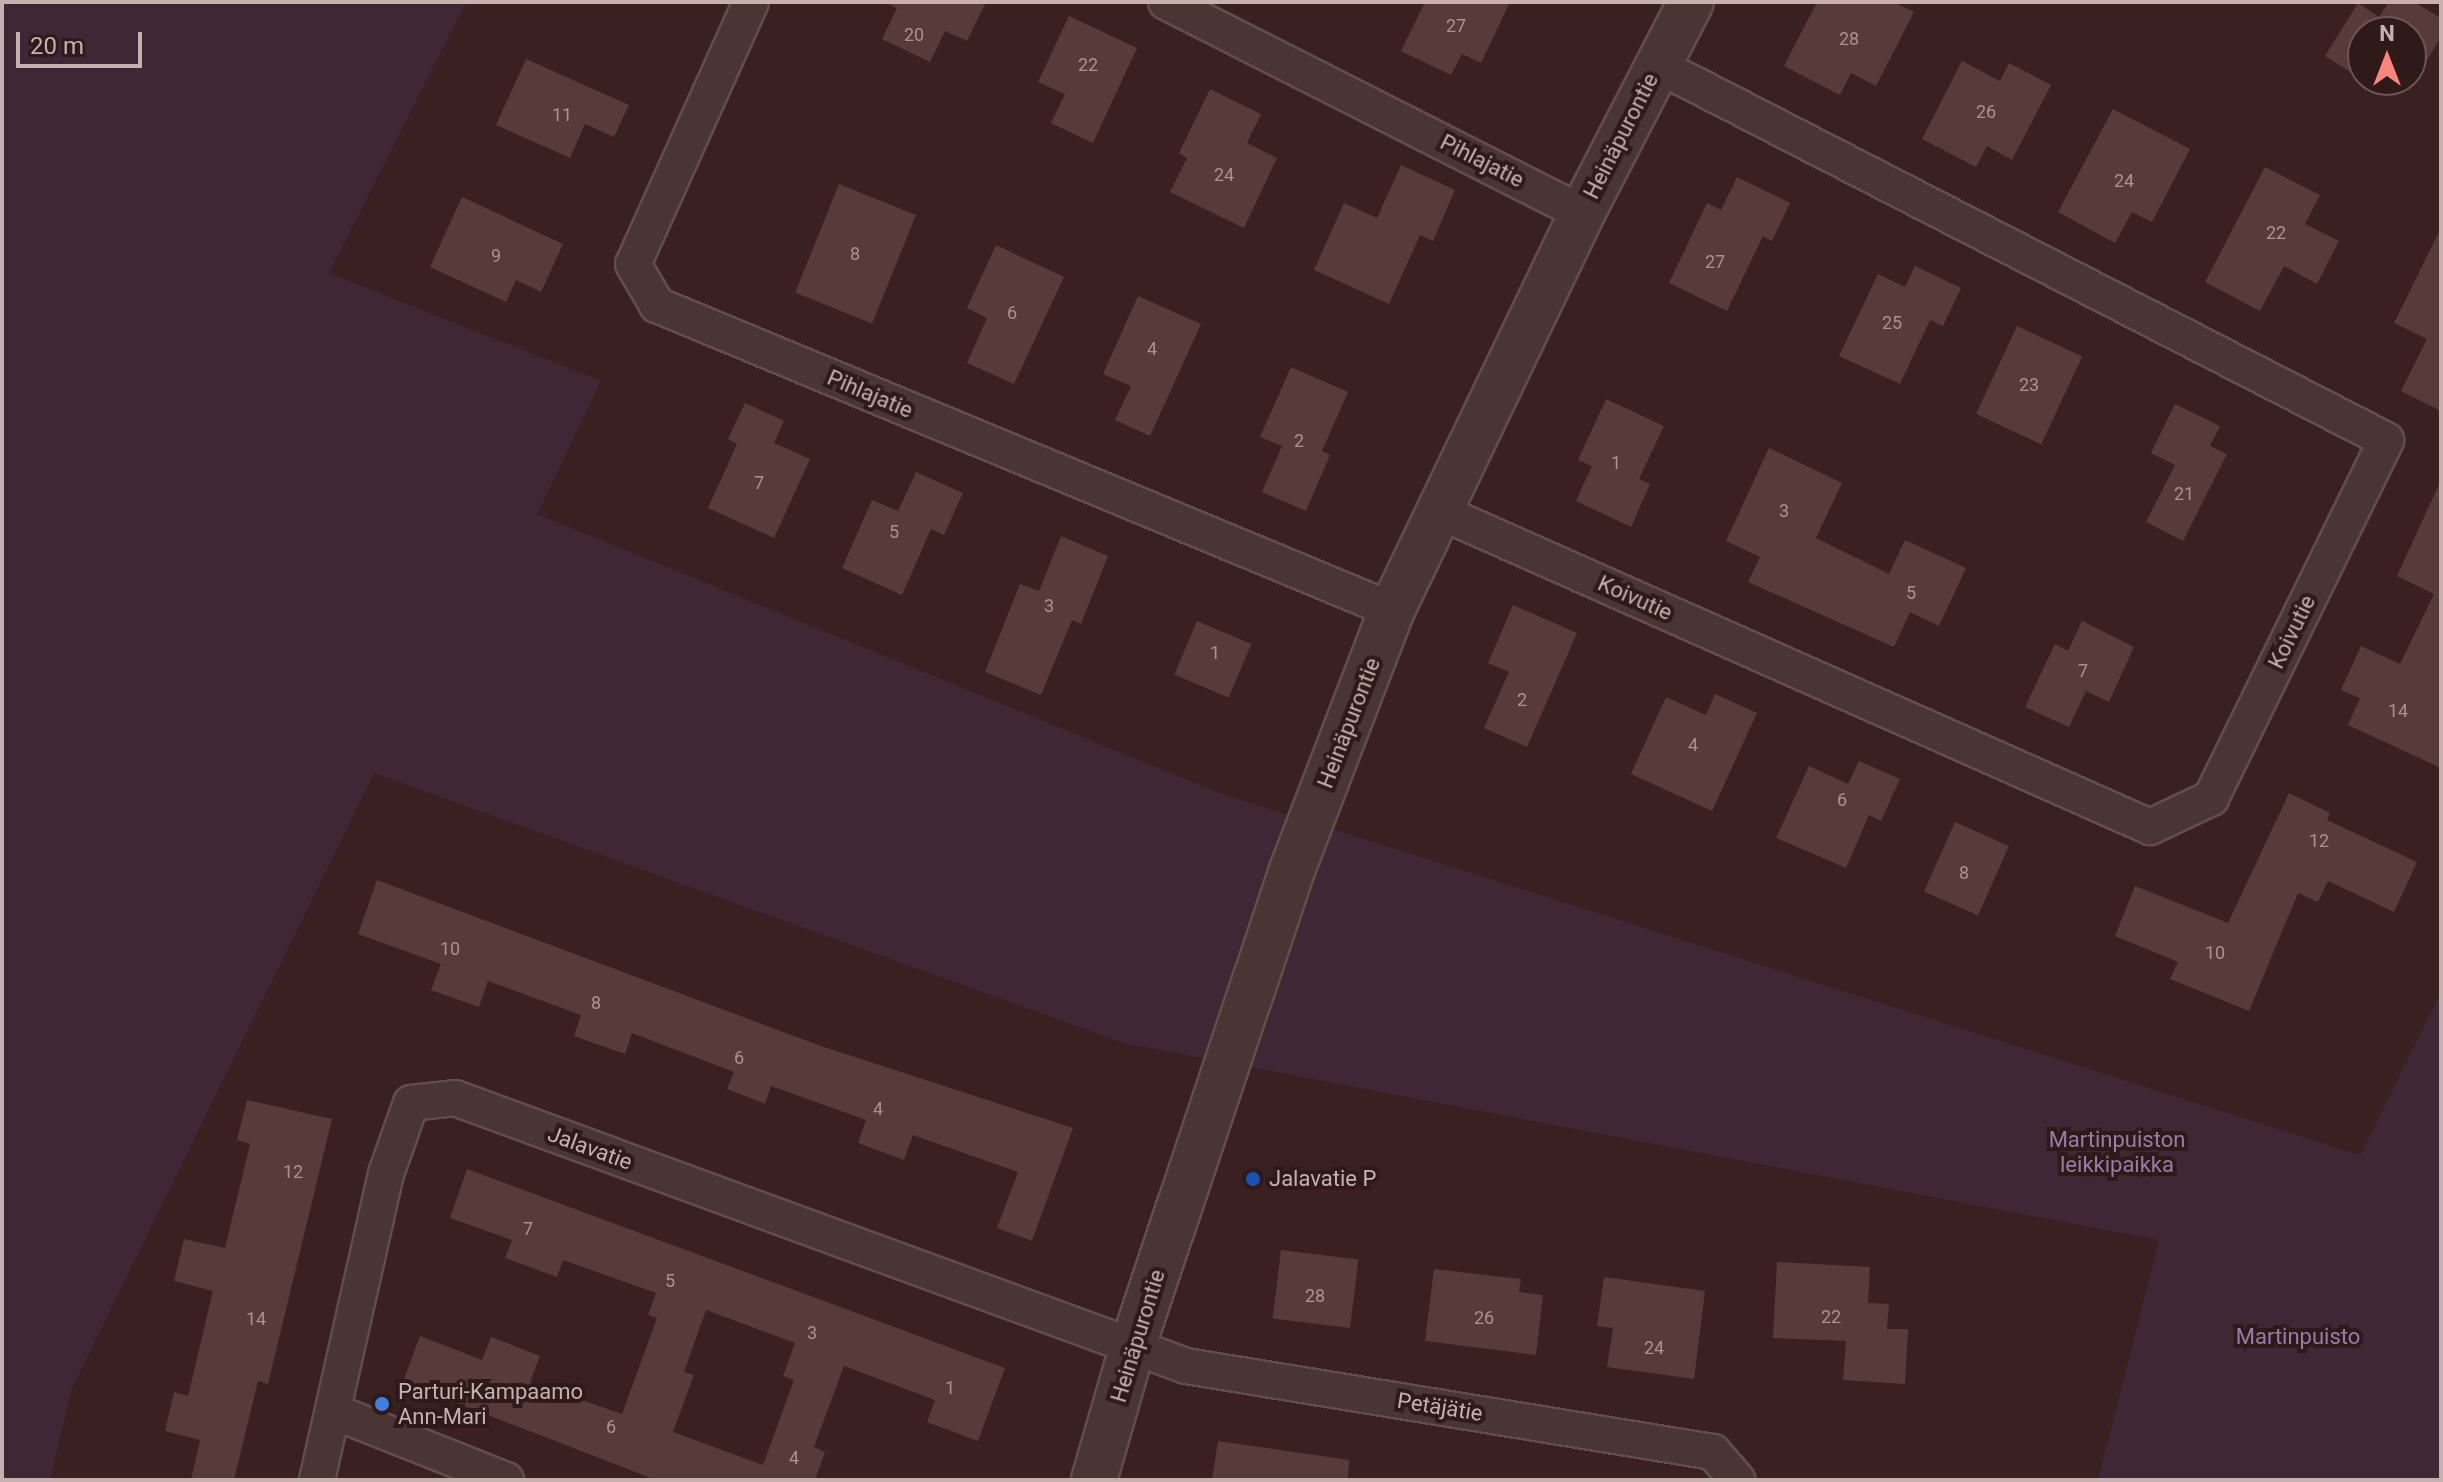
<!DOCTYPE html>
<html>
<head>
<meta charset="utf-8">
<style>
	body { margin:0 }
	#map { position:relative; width:2443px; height:1482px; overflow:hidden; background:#3a2020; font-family:Roboto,sans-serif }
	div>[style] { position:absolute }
	.green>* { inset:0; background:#412736 }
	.building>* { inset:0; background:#583a3a; transform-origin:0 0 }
	.roads { filter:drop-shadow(2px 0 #624d4b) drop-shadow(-2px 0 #624d4b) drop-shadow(0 2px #624d4b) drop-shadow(0 -2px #624d4b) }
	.minor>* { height:34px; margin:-17px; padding:0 17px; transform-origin:17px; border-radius:17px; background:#4a3434 }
	.tertiary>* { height:44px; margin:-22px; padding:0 22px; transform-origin:22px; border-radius:22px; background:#4a3434 }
	.dots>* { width:22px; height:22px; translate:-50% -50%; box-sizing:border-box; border:4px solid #2f1a19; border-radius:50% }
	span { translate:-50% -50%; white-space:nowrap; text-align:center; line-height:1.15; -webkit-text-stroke:8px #2f1a19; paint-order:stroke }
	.number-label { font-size:18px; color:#ab9291 }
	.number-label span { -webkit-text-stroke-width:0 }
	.street-label { font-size:22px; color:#c7b0ae }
	.park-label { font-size:22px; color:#9a7ba8 }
	.poi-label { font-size:22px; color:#c7b0ae }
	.left { translate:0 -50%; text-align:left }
	.frame { position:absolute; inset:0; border:4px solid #c7b0ae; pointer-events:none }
	.north { position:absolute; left:2347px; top:16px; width:80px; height:80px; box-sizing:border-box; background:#2f1a19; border:2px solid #6c5655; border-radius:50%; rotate:0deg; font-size:22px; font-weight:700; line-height:32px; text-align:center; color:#c7b0ae }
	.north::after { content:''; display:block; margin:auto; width:28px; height:36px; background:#fd857d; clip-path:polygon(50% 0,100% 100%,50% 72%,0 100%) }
	.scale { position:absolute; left:16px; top:32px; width:126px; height:36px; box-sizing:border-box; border:4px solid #c7b0ae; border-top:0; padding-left:10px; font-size:24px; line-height:28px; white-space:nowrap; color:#c7b0ae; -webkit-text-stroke:6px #2f1a19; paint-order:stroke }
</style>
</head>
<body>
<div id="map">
	<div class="green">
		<div style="clip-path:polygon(2px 2px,466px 2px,329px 273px,601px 381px,537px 514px,1222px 794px,2360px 1155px,2441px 992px,2441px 1480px,2098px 1480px,2159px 1240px,1124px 1043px,374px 773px,72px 1388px,50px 1480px,2px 1480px)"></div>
	</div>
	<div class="building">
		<div style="clip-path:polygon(884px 2px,986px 2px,967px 41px,945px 31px,930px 62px,882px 39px,897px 8px)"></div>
		<div style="clip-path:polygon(1425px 2px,1510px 2px,1481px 63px,1462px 54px,1451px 75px,1401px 51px)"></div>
		<div style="clip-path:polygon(1817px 2px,1893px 2px,1914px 12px,1876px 86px,1851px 73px,1840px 95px,1784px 66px)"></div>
		<div style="clip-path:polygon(2389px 2px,2414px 2px,2441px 18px,2441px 37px,2421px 70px,2411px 65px,2411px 32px,2363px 32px,2363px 80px,2325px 56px,2358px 3px,2379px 17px)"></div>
		<div style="clip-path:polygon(1069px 16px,1137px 48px,1093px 143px,1051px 123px,1065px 94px,1038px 82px)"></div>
		<div style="clip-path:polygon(526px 59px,629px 105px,614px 137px,585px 124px,570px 158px,496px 125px)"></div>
		<div style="clip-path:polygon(1962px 61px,2000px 81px,2009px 63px,2051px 85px,2012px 160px,1987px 146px,1976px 167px,1922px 139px)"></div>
		<div style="clip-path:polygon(2364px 80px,2391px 80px,2383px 92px)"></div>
		<div style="clip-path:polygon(1210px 89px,1261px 114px,1247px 143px,1277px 158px,1244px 228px,1170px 192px,1187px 158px,1179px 153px)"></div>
		<div style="clip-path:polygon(2113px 109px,2190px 149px,2152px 222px,2132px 212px,2115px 243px,2058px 212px)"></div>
		<div style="clip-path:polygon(1401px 165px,1455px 190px,1433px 241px,1420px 235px,1389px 304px,1314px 270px,1344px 203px,1377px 218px)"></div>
		<div style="clip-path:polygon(2265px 167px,2320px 195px,2305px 224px,2339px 241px,2317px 284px,2284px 266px,2260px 311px,2205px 282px)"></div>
		<div style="clip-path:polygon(1737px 177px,1790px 203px,1772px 241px,1763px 236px,1727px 311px,1669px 283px,1707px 203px,1721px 210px)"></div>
		<div style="left:839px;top:184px;width:83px;height:117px;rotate:22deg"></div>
		<div style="clip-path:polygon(462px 197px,563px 244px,541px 292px,516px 280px,506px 302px,430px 267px)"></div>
		<div style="clip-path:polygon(2441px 228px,2441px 411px,2401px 391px,2427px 339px,2394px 323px)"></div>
		<div style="clip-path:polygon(996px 245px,1064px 277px,1014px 384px,967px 363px,987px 318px,967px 308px)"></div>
		<div style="clip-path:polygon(1915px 266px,1961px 288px,1943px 326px,1930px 320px,1900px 384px,1839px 356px,1878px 274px,1905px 287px)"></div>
		<div style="clip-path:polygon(1138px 296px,1201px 324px,1150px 436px,1115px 420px,1131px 386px,1103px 374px)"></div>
		<div style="left:2017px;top:326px;width:72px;height:97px;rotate:25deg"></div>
		<div style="clip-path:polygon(1291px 367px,1348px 392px,1322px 451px,1330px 455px,1306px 511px,1262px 492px,1282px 446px,1260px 437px)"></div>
		<div style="clip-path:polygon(1606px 399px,1664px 426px,1639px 479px,1650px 484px,1631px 527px,1576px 501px,1592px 466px,1578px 460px)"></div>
		<div style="clip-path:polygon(745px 403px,784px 421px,774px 443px,810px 459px,774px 538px,708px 508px,737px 444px,728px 439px)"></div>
		<div style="clip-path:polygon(2175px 404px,2220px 426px,2210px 446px,2227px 454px,2183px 541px,2146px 522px,2175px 465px,2151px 453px)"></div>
		<div style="clip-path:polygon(1769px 448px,1842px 483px,1816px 538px,1889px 574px,1905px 540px,1966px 568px,1939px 626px,1910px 612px,1894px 647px,1748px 582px,1760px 557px,1726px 541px)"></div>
		<div style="clip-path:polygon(916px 472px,963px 493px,944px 535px,931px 529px,902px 595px,842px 568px,872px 500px,898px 511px)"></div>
		<div style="clip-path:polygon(2441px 480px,2441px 768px,2348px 725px,2360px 698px,2341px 690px,2361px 646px,2400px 664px,2434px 594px,2397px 576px)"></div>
		<div style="clip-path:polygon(1061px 536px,1108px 556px,1081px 624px,1072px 620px,1041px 695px,985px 672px,1020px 584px,1039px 591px)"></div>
		<div style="clip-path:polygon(1513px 605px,1577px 633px,1527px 747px,1484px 728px,1509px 672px,1488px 663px)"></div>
		<div style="left:1197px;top:621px;width:59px;height:58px;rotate:23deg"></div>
		<div style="clip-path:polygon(2082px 621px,2134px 647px,2109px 702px,2086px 691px,2069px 727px,2025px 707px,2055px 644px,2068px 651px)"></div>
		<div style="clip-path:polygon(1715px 694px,1757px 713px,1712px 811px,1631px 774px,1666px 697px,1706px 715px)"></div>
		<div style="clip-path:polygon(1859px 761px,1900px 779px,1881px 821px,1869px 815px,1846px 868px,1776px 838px,1809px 766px,1848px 784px)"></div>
		<div style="clip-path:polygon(2289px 793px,2330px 813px,2327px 820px,2417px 862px,2394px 912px,2328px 881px,2318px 902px,2298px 893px,2249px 1011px,2170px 979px,2178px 962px,2115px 936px,2135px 886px,2228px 923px)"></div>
		<div style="left:1955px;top:822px;width:59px;height:76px;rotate:24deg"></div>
		<div style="clip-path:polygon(377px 880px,821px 1046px,1073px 1128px,1032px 1241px,997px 1228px,1018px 1172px,913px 1135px,904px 1160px,858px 1143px,866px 1120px,771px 1086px,765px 1104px,727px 1089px,734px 1072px,632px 1033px,625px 1054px,574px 1036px,581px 1015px,488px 981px,479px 1007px,431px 990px,441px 964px,358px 934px)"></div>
		<div style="clip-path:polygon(247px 1100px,332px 1119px,268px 1384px,258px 1381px,234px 1480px,191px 1480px,200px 1440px,165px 1431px,174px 1392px,188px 1396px,213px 1291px,174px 1281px,184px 1239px,225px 1248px,250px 1144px,237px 1140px)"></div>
		<div style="clip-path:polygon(evenodd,467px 1169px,1005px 1368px,978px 1441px,927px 1422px,935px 1400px,844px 1366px,814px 1447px,825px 1452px,815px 1480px,656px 1480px,403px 1382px,420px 1336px,482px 1360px,491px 1337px,540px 1356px,530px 1382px,622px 1414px,657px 1318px,648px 1315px,656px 1293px,563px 1260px,557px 1277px,505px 1258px,512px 1240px,450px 1218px,467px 1169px,706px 1310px,795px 1343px,783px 1376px,794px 1380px,763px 1465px,673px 1432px,694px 1375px,684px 1372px,706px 1310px)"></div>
		<div style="left:1281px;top:1250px;width:78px;height:69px;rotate:7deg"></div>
		<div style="clip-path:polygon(1777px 1262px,1870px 1267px,1868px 1303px,1889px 1304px,1887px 1329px,1908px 1329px,1905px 1384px,1843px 1380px,1846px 1341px,1773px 1338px)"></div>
		<div style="clip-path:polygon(1434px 1269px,1521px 1279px,1519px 1292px,1543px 1295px,1536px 1355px,1425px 1341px)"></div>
		<div style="clip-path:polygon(1604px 1277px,1705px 1291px,1694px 1379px,1607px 1367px,1613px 1328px,1597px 1326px)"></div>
		<div style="clip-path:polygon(1218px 1441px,1349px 1460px,1348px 1480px,1212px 1480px)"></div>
	</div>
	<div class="roads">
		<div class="minor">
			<div style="left:751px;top:2px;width:287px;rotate:114.2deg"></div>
			<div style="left:633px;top:264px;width:48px;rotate:59.7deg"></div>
			<div style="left:657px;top:305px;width:796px;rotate:22.54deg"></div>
			<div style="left:1166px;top:2px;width:466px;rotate:26.9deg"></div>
			<div style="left:1436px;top:510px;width:781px;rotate:23.94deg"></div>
			<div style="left:2150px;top:827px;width:68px;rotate:-25.4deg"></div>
			<div style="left:2211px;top:798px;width:398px;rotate:-63.9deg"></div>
			<div style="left:2386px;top:440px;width:820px;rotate:-152.78deg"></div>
			<div style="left:335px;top:1412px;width:184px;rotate:21.7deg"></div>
			<div style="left:317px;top:1480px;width:314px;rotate:-77.3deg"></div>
			<div style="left:386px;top:1174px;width:75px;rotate:-70.6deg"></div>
			<div style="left:411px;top:1103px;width:44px;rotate:-6.5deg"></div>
			<div style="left:455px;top:1098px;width:779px;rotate:20.13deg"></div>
			<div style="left:1186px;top:1366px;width:534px;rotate:9.27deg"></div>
			<div style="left:1713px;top:1452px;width:37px;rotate:49deg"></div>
		</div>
		<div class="tertiary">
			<div style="left:1094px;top:1480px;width:137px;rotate:-73.9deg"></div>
			<div style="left:1132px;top:1348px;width:504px;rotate:-71.49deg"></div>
			<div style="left:1292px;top:870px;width:279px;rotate:-69deg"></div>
			<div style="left:1392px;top:610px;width:440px;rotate:-64.4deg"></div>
			<div style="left:1582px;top:213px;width:237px;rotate:-62.7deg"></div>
		</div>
	</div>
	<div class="dots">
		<div style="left:1253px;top:1179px;background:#1a4fb4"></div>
		<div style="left:382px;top:1404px;background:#3f7fe0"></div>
	</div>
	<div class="number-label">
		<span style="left:1456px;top:26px">27</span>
		<span style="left:914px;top:35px">20</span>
		<span style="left:1849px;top:39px">28</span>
		<span style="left:1088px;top:65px">22</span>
		<span style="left:1986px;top:112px">26</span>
		<span style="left:562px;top:115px">11</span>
		<span style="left:1224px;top:175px">24</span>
		<span style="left:2124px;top:181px">24</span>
		<span style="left:2276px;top:233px">22</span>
		<span style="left:855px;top:254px">8</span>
		<span style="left:496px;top:256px">9</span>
		<span style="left:1715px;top:262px">27</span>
		<span style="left:1012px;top:313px">6</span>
		<span style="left:1892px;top:323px">25</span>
		<span style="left:1152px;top:349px">4</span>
		<span style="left:2029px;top:385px">23</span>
		<span style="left:1299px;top:441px">2</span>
		<span style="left:1616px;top:463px">1</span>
		<span style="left:759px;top:483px">7</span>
		<span style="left:2184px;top:494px">21</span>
		<span style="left:1784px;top:511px">3</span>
		<span style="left:894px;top:532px">5</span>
		<span style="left:1911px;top:593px">5</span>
		<span style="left:1049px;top:606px">3</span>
		<span style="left:1215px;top:653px">1</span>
		<span style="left:2083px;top:671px">7</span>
		<span style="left:1522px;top:700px">2</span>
		<span style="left:2398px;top:711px">14</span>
		<span style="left:1693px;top:745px">4</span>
		<span style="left:1842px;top:800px">6</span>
		<span style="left:2319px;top:841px">12</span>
		<span style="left:1964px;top:873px">8</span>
		<span style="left:450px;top:949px">10</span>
		<span style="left:2215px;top:953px">10</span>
		<span style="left:596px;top:1003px">8</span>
		<span style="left:739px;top:1058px">6</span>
		<span style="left:878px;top:1109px">4</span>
		<span style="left:293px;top:1172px">12</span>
		<span style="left:528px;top:1229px">7</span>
		<span style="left:670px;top:1281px">5</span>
		<span style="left:1315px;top:1296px">28</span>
		<span style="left:1831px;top:1317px">22</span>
		<span style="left:1484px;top:1318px">26</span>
		<span style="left:256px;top:1319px">14</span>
		<span style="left:812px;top:1333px">3</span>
		<span style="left:1654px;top:1348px">24</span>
		<span style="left:950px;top:1388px">1</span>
		<span style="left:611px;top:1427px">6</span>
		<span style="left:794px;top:1458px">4</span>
	</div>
	<div class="street-label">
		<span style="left:1621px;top:136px;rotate:-63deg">Heinäpurontie</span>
		<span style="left:1482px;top:161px;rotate:27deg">Pihlajatie</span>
		<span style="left:870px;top:394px;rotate:23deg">Pihlajatie</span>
		<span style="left:1635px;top:598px;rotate:24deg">Koivutie</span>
		<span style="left:2292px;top:632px;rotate:-64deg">Koivutie</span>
		<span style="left:1349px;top:723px;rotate:-69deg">Heinäpurontie</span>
		<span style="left:590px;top:1148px;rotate:20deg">Jalavatie</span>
		<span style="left:1138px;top:1336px;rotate:-73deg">Heinäpurontie</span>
		<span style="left:1440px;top:1407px;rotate:9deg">Petäjätie</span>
	</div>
	<div class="park-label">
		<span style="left:2117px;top:1152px">Martinpuiston<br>leikkipaikka</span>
		<span style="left:2298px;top:1337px">Martinpuisto</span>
	</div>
	<div class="poi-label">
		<span class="left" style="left:1269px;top:1179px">Jalavatie P</span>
		<span class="left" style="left:398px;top:1404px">Parturi-Kampaamo<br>Ann-Mari</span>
	</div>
	<div class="frame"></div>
	<div class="north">N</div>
	<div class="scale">20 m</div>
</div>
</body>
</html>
